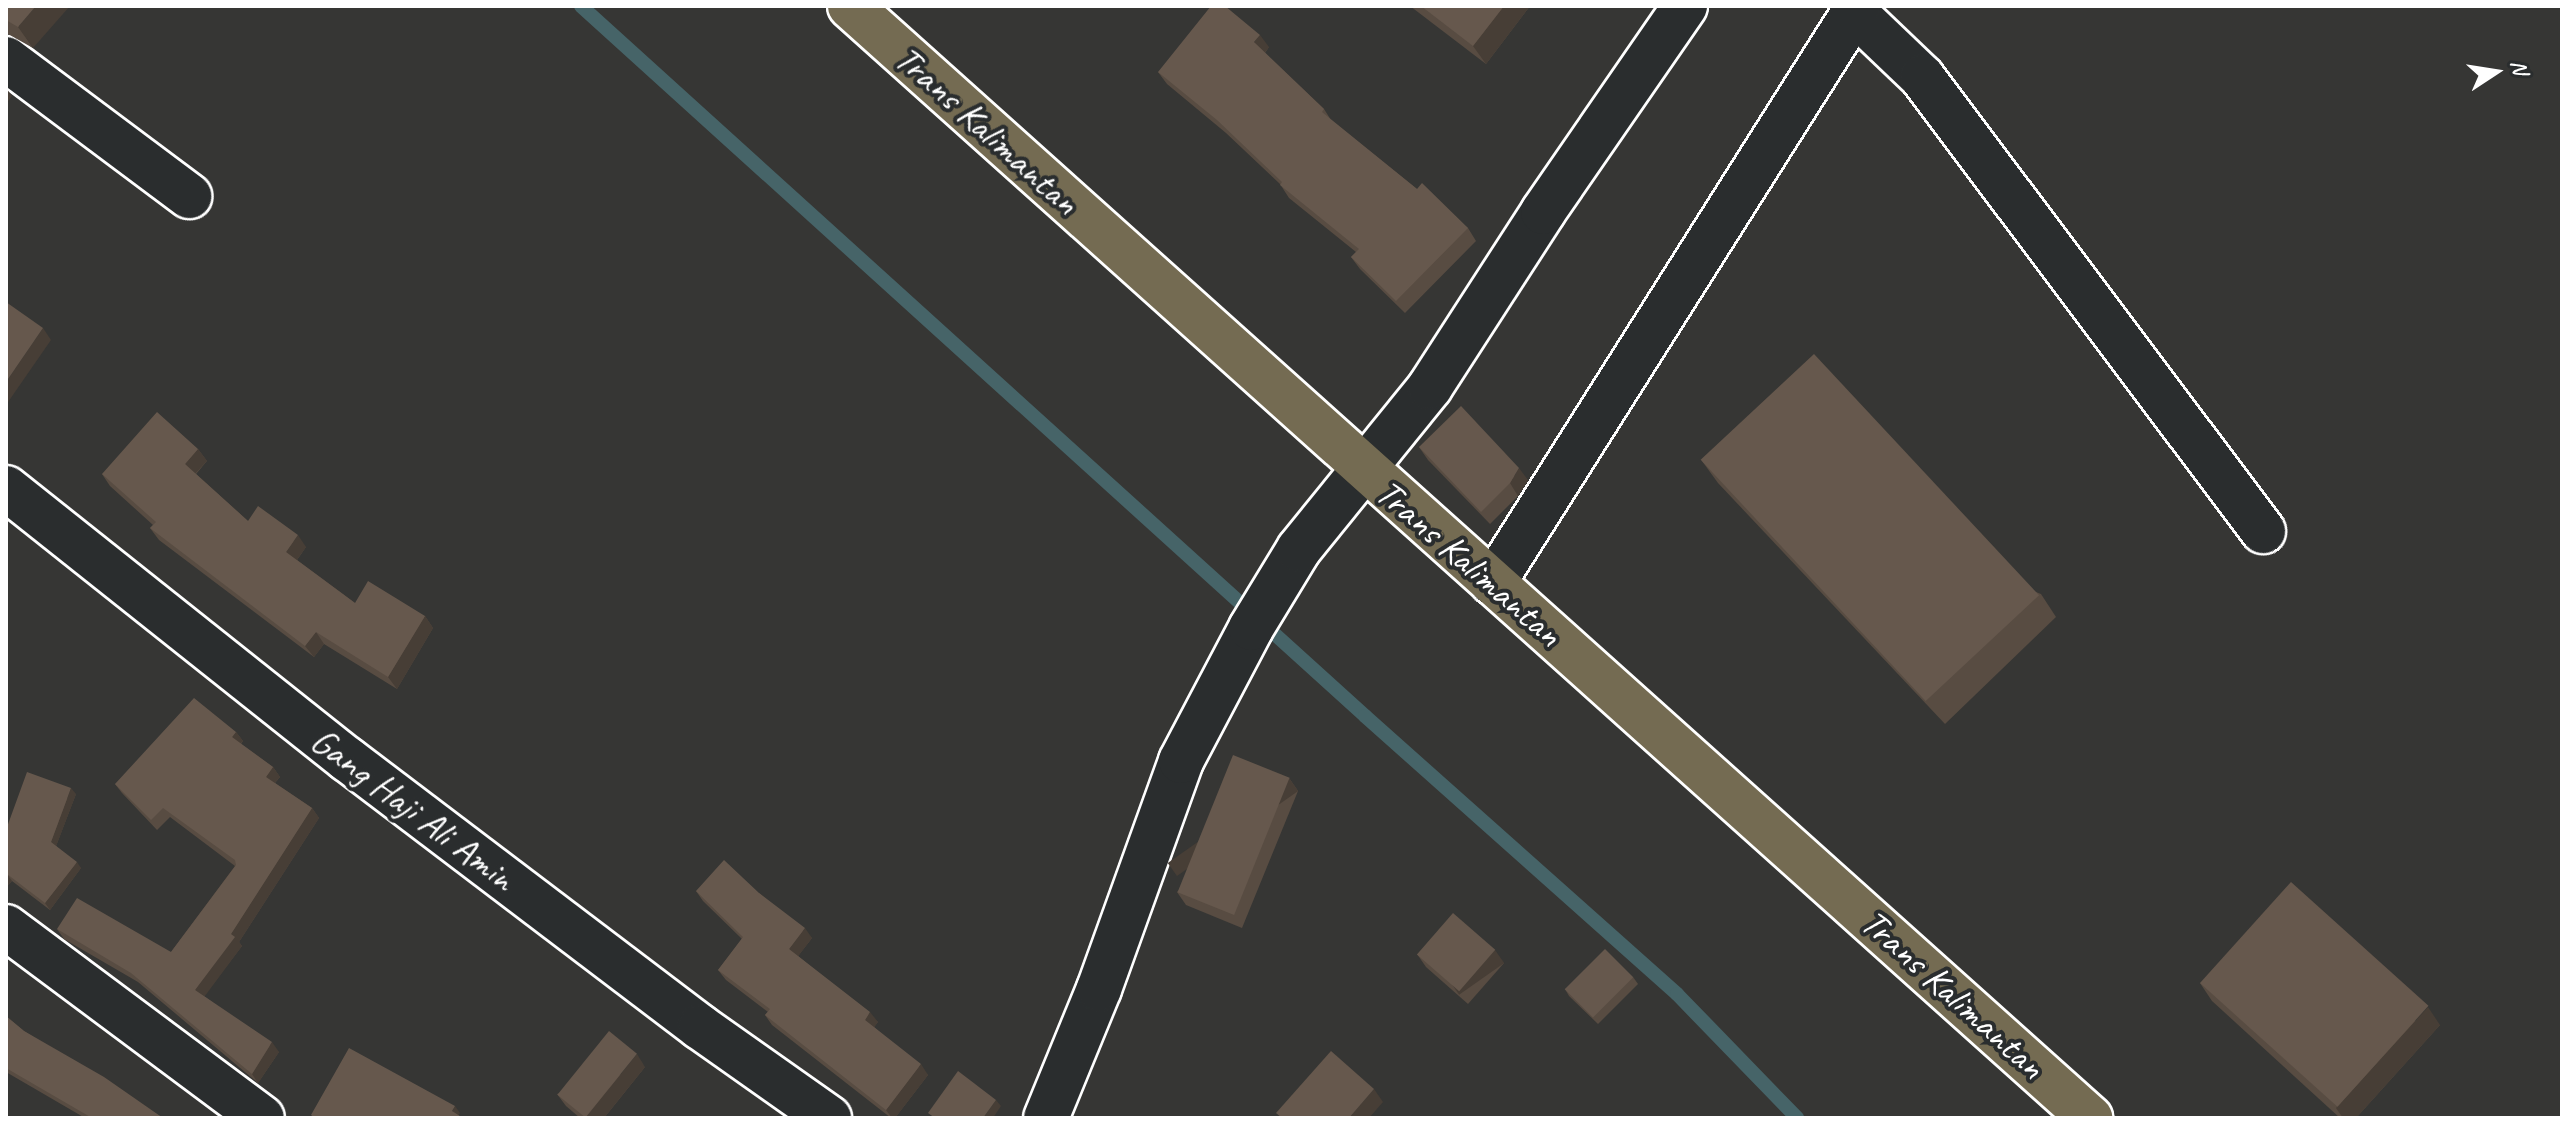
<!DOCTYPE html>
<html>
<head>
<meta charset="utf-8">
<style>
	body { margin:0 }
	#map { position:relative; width:2568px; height:1124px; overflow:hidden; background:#363634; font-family:Caveat,sans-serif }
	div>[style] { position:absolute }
	.stream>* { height:14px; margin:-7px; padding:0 7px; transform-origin:7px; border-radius:7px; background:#466468 }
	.roads { filter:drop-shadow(2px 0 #fff) drop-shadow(-2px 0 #fff) drop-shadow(0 2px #fff) drop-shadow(0 -2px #fff) }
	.minor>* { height:44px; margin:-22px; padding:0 22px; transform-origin:22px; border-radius:22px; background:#2a2d2e }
	.highway>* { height:44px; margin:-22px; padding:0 22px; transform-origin:22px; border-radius:22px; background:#746b52 }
	.wall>* { inset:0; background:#584c42 }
	.shaded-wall>* { inset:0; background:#473e36; transform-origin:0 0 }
	.building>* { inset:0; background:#66584d; transform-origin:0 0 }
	span { translate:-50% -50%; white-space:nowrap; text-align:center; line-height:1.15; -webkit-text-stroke:8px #2a2d2e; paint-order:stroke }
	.street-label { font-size:38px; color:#fff }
	.frame { position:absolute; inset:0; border:8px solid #fff; pointer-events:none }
	.north { position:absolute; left:2456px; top:32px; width:80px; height:80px; -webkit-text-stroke:6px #2a2d2e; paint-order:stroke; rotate:78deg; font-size:22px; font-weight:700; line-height:32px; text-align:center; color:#fff }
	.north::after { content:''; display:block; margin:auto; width:28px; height:36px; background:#fff; clip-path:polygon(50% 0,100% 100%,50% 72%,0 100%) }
</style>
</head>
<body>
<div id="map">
	<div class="stream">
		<div style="left:581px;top:6px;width:1058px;rotate:42.16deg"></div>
		<div style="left:1365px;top:716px;width:418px;rotate:41.7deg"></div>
		<div style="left:1677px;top:994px;width:173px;rotate:45.9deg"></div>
	</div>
	<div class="roads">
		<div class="minor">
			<div style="left:1854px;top:12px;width:94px;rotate:43.7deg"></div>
			<div style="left:1922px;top:77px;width:568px;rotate:53.09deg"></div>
			<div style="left:6px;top:59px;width:229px;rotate:36.8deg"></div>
			<div style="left:6px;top:488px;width:436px;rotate:38.5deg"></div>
			<div style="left:347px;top:759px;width:443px;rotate:37.2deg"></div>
			<div style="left:700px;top:1027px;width:158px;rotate:35.2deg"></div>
			<div style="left:1493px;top:583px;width:683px;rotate:-57.68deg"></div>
			<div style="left:6px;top:927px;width:319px;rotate:36.7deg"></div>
			<div style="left:1046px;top:1118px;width:139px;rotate:-67.7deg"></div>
			<div style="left:1099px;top:989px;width:242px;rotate:-70.2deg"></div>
			<div style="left:1181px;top:761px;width:150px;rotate:-62.2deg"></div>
			<div style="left:1251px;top:628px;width:92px;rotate:-58.7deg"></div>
			<div style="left:1299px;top:549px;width:208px;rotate:-51deg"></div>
			<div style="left:1430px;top:387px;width:208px;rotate:-57.1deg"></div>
			<div style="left:1543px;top:212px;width:250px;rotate:-55.4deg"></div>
		</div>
		<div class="highway">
			<div style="left:850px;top:6px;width:1666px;rotate:41.88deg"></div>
		</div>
	</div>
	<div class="wall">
		<div style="clip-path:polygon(6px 6px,33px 48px,8px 34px,6px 34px)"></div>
		<div style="clip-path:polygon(1410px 6px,1530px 6px,1486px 64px)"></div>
		<div style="clip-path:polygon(1269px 47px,1265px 53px,1324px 109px,1331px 120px,1417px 189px,1468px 228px,1476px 241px,1405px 313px,1360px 269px,1351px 257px,1356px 252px,1289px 198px,1280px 184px,1226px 133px,1167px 84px,1158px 72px)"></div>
		<div style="clip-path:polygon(1419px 447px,1528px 480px,1518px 496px,1490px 524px,1428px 460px)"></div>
		<div style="clip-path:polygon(198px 449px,207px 461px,196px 474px,248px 521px,306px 547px,297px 560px,355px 603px,425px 616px,433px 628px,397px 689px,324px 644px,314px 657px,159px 540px,150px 528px,153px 525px,110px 486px,102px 474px)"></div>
		<div style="clip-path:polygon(1702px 461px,2041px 594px,2056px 617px,1945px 724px,1718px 483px)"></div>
		<div style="clip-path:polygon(236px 732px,243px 741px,241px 744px,273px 767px,280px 777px,275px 783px,312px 808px,319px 818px,239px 942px,242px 946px,204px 996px,279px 1052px,258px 1083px,138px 982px,64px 939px,57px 929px,171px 952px,235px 866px,170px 817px,157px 830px,122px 793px,115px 784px)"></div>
		<div style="clip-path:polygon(1289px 778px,1298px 791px,1242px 928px,1186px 905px,1177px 892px)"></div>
		<div style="clip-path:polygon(76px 794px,56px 846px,81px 868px,50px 910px,12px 881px,6px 887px,7px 827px)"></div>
		<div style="clip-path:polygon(696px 891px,759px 893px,812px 938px,798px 956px,878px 1022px,874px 1027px,928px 1075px,895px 1118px,891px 1118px,772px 1025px,765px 1015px,768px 1012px,726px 980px,718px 970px,742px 939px,703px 901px)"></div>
		<div style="clip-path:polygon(1417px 954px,1504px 963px,1468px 1004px,1426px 967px)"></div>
		<div style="clip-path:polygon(1633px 977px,1638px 984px,1598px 1024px,1569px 996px,1565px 989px)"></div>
		<div style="clip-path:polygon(2200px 983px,2440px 1025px,2356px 1118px,2340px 1118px,2212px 1001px)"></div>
		<div style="clip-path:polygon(6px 1016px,24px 1031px,163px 1118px,85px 1118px,6px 1072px)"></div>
		<div style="clip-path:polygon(645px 1067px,604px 1118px,580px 1118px,566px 1106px,557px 1094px)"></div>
	</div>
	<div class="shaded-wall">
		<div style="clip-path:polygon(36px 6px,70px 6px,33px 48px,18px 27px)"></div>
		<div style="clip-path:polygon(1504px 6px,1530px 6px,1486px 64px,1473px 46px)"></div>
		<div style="clip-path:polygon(1260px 35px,1269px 47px,1263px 55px,1254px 42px)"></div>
		<div style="clip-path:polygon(6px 88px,12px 96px,6px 104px)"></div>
		<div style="clip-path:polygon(43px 328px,51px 340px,6px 405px,6px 382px)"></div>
		<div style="clip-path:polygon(198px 449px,207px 461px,193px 476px,185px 464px)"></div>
		<div style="clip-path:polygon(1519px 468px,1528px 480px,1518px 496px,1510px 483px)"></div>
		<div style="clip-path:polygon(298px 535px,306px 547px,294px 564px,286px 552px)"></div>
		<div style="clip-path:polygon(425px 616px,433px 628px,397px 689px,388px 677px)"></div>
		<div style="clip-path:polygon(316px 632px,324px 644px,314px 657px,305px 646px)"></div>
		<div style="clip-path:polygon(236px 732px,243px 741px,238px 746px,232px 737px)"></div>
		<div style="clip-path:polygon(273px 767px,280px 777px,272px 786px,266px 777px)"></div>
		<div style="left:1289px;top:778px;width:16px;height:148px;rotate:55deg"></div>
		<div style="clip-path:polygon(71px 788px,76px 794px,55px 849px,51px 842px)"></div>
		<div style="clip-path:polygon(312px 808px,319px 818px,239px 942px,242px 946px,202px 1000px,195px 990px)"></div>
		<div style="clip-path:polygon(77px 862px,81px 868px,50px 910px,45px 903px)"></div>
		<div style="clip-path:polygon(7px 874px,12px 881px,6px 887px,6px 875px)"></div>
		<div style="clip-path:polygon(805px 928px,812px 938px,796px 959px,789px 949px)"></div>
		<div style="left:1495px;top:950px;width:16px;height:55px;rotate:55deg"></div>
		<div style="clip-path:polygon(2428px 1007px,2440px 1025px,2356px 1118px,2343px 1118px,2336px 1108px)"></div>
		<div style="clip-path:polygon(870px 1012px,878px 1022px,872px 1030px,865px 1020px)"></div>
		<div style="clip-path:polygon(272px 1042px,279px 1052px,258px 1083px,252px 1074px)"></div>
		<div style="clip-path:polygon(637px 1054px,645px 1067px,604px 1118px,586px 1118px,586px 1117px)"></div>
		<div style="clip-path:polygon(921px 1064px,928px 1075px,895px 1118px,892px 1118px,886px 1110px)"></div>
		<div style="clip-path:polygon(1374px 1089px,1383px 1102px,1369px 1118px,1349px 1118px)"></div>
		<div style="clip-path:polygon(996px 1100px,1001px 1106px,993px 1118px,983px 1118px)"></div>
		<div style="clip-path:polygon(455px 1106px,460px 1113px,457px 1118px,452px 1111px)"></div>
	</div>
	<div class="building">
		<div style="clip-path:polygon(6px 6px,36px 6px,18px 27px,6px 20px)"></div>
		<div style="clip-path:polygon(1211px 6px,1225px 6px,1260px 35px,1254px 42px,1324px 109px,1322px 112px,1417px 189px,1422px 183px,1468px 228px,1396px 301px,1351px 257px,1359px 249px,1280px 185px,1282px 182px,1217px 120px,1158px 72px)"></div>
		<div style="clip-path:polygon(1421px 6px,1504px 6px,1473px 46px)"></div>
		<div style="clip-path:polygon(6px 302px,43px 328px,6px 382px)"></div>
		<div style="left:1814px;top:354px;width:330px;height:155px;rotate:47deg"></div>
		<div style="clip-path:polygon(1461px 406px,1519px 468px,1510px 483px,1481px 512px,1419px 447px)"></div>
		<div style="clip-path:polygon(157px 412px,198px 449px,185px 464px,248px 521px,258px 506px,298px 535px,286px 552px,355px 603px,368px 581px,425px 616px,388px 677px,316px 632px,305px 646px,150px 528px,156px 522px,102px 474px)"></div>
		<div style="clip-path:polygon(194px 698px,236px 732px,232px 737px,273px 767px,266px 777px,312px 808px,231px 934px,235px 937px,195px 990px,272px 1042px,252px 1074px,131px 973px,57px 929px,77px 898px,171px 952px,236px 865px,235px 860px,163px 808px,151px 820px,115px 784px)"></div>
		<div style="left:1233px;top:755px;width:61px;height:148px;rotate:22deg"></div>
		<div style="clip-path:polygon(27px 772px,71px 788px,51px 842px,77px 862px,45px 903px,7px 874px,6px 875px,6px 827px,7px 827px)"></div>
		<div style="clip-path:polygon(724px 860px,759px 893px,805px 928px,789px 949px,870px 1012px,865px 1020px,921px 1064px,886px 1110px,765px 1015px,770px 1009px,718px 970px,743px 937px,696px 891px)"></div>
		<div style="left:2291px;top:882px;width:185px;height:136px;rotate:42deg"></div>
		<div style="left:1453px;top:913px;width:56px;height:55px;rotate:41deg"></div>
		<div style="left:1605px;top:949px;width:40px;height:57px;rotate:45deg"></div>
		<div style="clip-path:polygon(6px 1016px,24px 1031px,104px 1077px,163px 1118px,92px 1118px,6px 1068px)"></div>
		<div style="left:609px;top:1031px;width:36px;height:82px;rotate:39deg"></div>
		<div style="clip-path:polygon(349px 1048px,455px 1106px,452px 1111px,463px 1118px,315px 1118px,311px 1115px)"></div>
		<div style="clip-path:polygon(1331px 1051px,1374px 1089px,1349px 1118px,1282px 1118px,1276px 1113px)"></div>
		<div style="clip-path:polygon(958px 1071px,996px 1100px,983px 1118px,935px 1118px,928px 1113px)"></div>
	</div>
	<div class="street-label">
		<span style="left:987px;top:130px;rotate:42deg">Trans Kalimantan</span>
		<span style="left:1469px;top:563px;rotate:41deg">Trans Kalimantan</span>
		<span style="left:413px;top:809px;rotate:37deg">Gang Haji Ali Amin</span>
		<span style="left:1953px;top:994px;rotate:42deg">Trans Kalimantan</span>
	</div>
	<div class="frame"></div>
	<div class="north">N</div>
</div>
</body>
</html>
